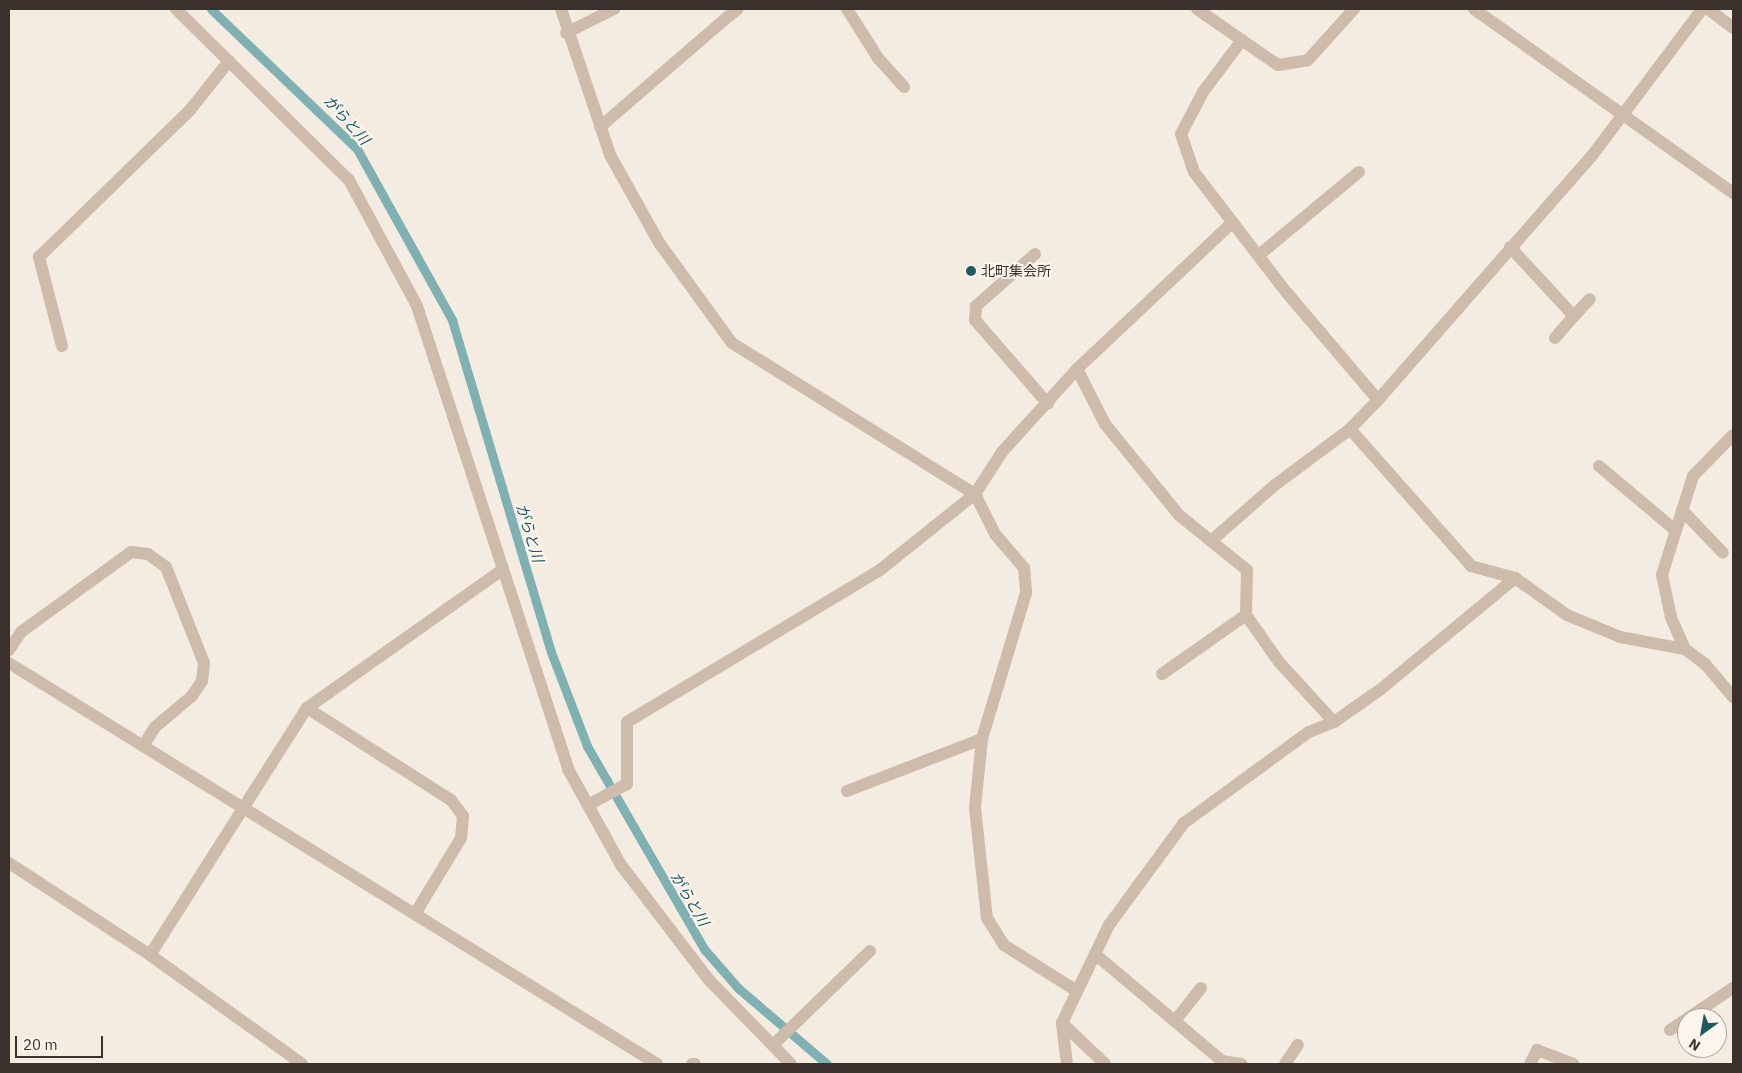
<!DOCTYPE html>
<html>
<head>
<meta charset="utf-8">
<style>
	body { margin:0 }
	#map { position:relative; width:1742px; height:1073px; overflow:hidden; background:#f4ebe1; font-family:"IBM Plex Sans","Noto Sans JP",sans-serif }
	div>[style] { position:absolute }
	.stream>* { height:9px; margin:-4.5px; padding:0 4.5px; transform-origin:4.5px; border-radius:4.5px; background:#7fb0b2 }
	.service>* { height:12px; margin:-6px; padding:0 6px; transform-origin:6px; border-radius:6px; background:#cdbbac }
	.minor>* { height:12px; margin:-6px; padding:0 6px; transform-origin:6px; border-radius:6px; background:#cdbbac }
	.dots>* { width:14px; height:14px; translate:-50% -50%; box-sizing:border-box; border:2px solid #fbf5ee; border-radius:50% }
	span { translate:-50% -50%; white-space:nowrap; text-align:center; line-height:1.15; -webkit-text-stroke:4px #fbf5ee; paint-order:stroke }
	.poi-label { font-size:14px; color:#3b302b }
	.left { translate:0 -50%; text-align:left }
	.water-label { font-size:15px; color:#1f5a5e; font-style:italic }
	.frame { position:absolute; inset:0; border:10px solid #3b302b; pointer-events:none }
	.north { position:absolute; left:1677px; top:1008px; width:50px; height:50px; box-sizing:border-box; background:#fbf5ee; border:1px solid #aea6a0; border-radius:50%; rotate:212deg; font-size:14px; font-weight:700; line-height:20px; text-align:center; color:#3b302b }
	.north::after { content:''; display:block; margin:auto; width:18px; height:22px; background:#1f5a5e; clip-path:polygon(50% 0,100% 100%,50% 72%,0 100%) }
	.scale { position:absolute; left:15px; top:1036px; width:88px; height:22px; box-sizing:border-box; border:2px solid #3b302b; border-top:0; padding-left:6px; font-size:15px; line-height:18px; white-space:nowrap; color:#3b302b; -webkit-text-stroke:4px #fbf5ee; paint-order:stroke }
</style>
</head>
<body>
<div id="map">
	<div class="stream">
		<div style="left:211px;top:9px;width:202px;rotate:43.8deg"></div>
		<div style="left:357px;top:149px;width:196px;rotate:60.9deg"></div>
		<div style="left:452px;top:320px;width:346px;rotate:73.4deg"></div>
		<div style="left:551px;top:652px;width:101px;rotate:69deg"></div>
		<div style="left:587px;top:746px;width:236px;rotate:60deg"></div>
		<div style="left:705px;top:950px;width:50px;rotate:49deg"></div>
		<div style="left:738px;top:988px;width:117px;rotate:40.5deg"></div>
	</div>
	<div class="service">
		<div style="left:847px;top:9px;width:58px;rotate:57.7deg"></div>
		<div style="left:878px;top:58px;width:39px;rotate:48deg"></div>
		<div style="left:1708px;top:9px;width:31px;rotate:37deg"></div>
		<div style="left:725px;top:19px;width:16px;rotate:-38deg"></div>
		<div style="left:1510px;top:247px;width:94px;rotate:47.2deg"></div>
		<div style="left:1574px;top:316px;width:29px;rotate:131deg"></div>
		<div style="left:1035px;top:254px;width:79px;rotate:138.6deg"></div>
		<div style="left:976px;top:306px;width:14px;rotate:94deg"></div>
		<div style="left:975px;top:320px;width:111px;rotate:49deg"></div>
		<div style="left:1259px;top:255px;width:130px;rotate:-39.7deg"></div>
		<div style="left:1574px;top:316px;width:23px;rotate:-47deg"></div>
		<div style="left:62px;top:346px;width:92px;rotate:-104.5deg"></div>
		<div style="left:39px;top:257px;width:211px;rotate:-44.2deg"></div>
		<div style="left:190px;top:110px;width:63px;rotate:-51.5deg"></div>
		<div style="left:1077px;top:369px;width:214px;rotate:-43.3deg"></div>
		<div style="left:1599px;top:466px;width:99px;rotate:40.1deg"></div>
		<div style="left:1682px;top:510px;width:59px;rotate:46.4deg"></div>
		<div style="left:1162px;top:674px;width:103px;rotate:-35.1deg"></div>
		<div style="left:847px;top:791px;width:145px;rotate:-21.1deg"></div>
		<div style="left:1688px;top:1018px;width:54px;rotate:-33.7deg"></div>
		<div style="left:1175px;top:1021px;width:42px;rotate:-51.8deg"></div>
		<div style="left:1062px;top:1023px;width:59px;rotate:43.6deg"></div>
		<div style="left:1670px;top:1030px;width:20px;rotate:-33deg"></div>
		<div style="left:692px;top:1064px;width:3px"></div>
		<div style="left:1285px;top:1064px;width:23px;rotate:-56deg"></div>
	</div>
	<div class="minor">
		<div style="left:176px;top:9px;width:243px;rotate:44.7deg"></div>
		<div style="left:349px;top:180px;width:143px;rotate:61.6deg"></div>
		<div style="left:417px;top:306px;width:487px;rotate:71.9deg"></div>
		<div style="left:568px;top:769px;width:110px;rotate:61.1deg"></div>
		<div style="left:621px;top:865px;width:145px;rotate:52.6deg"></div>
		<div style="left:709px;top:980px;width:117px;rotate:45.7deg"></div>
		<div style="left:561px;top:9px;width:154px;rotate:71.4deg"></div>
		<div style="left:610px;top:155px;width:102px;rotate:60.7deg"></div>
		<div style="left:660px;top:244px;width:122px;rotate:54deg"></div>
		<div style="left:732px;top:343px;width:286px;rotate:31.9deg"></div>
		<div style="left:975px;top:494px;width:45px;rotate:63.4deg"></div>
		<div style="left:995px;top:534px;width:45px;rotate:49.5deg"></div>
		<div style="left:1024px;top:568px;width:25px;rotate:85deg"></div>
		<div style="left:1026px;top:593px;width:152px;rotate:106.8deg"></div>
		<div style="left:982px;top:739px;width:69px;rotate:95.8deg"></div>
		<div style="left:975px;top:808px;width:111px;rotate:83.8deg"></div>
		<div style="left:987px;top:918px;width:32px;rotate:58deg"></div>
		<div style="left:1004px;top:945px;width:86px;rotate:32.2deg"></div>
		<div style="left:1197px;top:9px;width:98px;rotate:34.7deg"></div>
		<div style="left:1278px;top:65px;width:30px;rotate:-9deg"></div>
		<div style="left:1308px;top:60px;width:69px;rotate:-48deg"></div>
		<div style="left:1474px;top:9px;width:318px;rotate:35.4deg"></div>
		<div style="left:566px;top:33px;width:54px;rotate:-26.6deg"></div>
		<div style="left:1242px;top:40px;width:65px;rotate:126.9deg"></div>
		<div style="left:1203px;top:92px;width:47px;rotate:117.6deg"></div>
		<div style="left:1181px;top:134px;width:40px;rotate:71.1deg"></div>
		<div style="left:1194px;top:172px;width:153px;rotate:52.5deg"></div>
		<div style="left:1287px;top:293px;width:140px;rotate:49.6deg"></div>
		<div style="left:600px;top:127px;width:165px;rotate:-40.8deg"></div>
		<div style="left:1350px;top:429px;width:183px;rotate:48.5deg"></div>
		<div style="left:1471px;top:566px;width:46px;rotate:15.3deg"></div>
		<div style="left:1515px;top:578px;width:64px;rotate:35.4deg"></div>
		<div style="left:1567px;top:615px;width:57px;rotate:22.5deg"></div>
		<div style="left:1620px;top:637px;width:66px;rotate:10.5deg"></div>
		<div style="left:1685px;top:649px;width:26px;rotate:37deg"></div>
		<div style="left:1706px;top:665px;width:42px;rotate:49.8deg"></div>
		<div style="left:1211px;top:541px;width:46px;rotate:38.9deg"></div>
		<div style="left:1247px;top:570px;width:45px;rotate:91.3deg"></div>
		<div style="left:1246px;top:615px;width:57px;rotate:54.9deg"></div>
		<div style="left:1279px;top:662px;width:81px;rotate:47.5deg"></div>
		<div style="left:1685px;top:649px;width:35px;rotate:-114deg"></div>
		<div style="left:1671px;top:617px;width:43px;rotate:-102.1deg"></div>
		<div style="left:1662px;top:575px;width:104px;rotate:-72.6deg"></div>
		<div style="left:1693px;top:476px;width:57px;rotate:-45.7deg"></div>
		<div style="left:9px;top:650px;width:22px;rotate:-56deg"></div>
		<div style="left:21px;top:632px;width:136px;rotate:-36deg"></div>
		<div style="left:131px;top:552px;width:17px;rotate:7deg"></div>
		<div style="left:148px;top:554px;width:22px;rotate:36deg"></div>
		<div style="left:166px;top:567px;width:103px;rotate:68.4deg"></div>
		<div style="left:204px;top:663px;width:18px;rotate:96deg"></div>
		<div style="left:202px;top:681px;width:18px;rotate:124deg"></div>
		<div style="left:192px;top:696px;width:48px;rotate:140deg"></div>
		<div style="left:155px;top:727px;width:22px;rotate:122deg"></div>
		<div style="left:9px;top:663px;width:762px;rotate:31.75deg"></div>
		<div style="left:307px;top:708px;width:171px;rotate:32.6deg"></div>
		<div style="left:451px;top:800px;width:20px;rotate:53deg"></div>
		<div style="left:463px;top:816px;width:22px;rotate:95deg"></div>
		<div style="left:461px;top:838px;width:89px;rotate:121.2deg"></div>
		<div style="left:588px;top:805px;width:44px;rotate:-28.3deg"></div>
		<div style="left:627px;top:784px;width:62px;rotate:-90deg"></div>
		<div style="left:627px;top:722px;width:295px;rotate:-31deg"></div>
		<div style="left:880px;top:570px;width:122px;rotate:-38.7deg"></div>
		<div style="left:975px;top:494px;width:50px;rotate:-57.3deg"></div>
		<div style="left:1002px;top:452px;width:112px;rotate:-47.9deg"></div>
		<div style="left:1077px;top:369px;width:62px;rotate:63deg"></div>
		<div style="left:1105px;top:424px;width:117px;rotate:50.9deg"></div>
		<div style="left:1179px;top:515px;width:41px;rotate:39.1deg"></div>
		<div style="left:1211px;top:541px;width:85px;rotate:-41.2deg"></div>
		<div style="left:1275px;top:485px;width:94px;rotate:-36.7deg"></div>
		<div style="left:1350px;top:429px;width:40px;rotate:-46deg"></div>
		<div style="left:1378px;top:400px;width:323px;rotate:-48.8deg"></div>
		<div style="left:1591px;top:157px;width:185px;rotate:-53.1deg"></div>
		<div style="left:9px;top:863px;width:168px;rotate:33.1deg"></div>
		<div style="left:150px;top:955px;width:187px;rotate:35.6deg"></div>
		<div style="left:1095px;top:954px;width:166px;rotate:40.1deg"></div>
		<div style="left:1222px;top:1061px;width:20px;rotate:9deg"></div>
		<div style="left:150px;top:955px;width:293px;rotate:-57.6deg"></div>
		<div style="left:307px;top:708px;width:240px;rotate:-35.3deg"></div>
		<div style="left:773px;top:1045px;width:135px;rotate:-44.1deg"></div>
		<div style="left:1067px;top:1064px;width:41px;rotate:-97deg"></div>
		<div style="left:1062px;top:1023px;width:109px;rotate:-64.4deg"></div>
		<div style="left:1109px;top:925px;width:127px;rotate:-53.7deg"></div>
		<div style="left:1184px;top:823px;width:155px;rotate:-36.1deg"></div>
		<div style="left:1309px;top:732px;width:27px;rotate:-22deg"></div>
		<div style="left:1334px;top:722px;width:57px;rotate:-35.1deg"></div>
		<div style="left:1381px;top:689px;width:174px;rotate:-39.6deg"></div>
		<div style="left:1530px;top:1064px;width:16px;rotate:-63deg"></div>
		<div style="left:1537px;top:1050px;width:39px;rotate:21deg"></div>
	</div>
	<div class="dots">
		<div style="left:971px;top:271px;background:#1f5a5e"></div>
	</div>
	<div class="poi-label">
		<span class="left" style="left:981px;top:271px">北町集会所</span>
	</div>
	<div class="water-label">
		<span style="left:347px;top:120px;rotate:48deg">がらと川</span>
		<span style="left:530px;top:533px;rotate:73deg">がらと川</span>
		<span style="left:690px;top:899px;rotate:59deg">がらと川</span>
	</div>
	<div class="frame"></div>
	<div class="north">N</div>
	<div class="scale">20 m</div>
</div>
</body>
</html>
